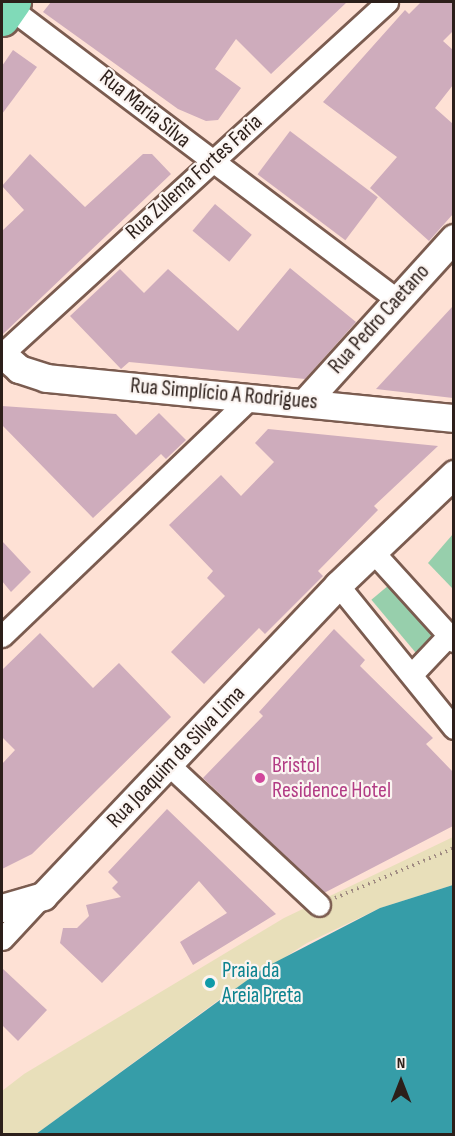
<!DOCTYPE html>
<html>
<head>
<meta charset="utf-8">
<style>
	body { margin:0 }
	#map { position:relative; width:455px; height:1136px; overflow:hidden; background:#fee1d5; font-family:"Sofia Sans Condensed",sans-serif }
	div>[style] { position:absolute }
	.green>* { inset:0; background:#97cfac; transform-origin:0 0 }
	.sand>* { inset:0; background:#e8dfba }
	.water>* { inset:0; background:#369da8 }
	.building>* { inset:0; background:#ceacbc; transform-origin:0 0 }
	.path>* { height:4px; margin-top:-2px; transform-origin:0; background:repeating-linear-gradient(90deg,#a08b82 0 1.5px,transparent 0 6px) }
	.roads { filter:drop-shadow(2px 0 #7b5c50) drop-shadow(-2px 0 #7b5c50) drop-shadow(0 2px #7b5c50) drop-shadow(0 -2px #7b5c50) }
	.minor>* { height:21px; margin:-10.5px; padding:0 10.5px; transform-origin:10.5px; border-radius:10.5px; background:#fff }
	.tertiary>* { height:27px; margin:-13.5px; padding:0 13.5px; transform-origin:13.5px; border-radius:13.5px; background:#fff }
	.primary>* { height:33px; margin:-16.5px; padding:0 16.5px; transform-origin:16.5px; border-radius:16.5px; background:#80dab8 }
	.dots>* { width:16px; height:16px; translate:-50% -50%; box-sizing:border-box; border:3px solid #fbf4f1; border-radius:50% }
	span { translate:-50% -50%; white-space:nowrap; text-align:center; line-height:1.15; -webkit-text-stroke:4.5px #fbf4f1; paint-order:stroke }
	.street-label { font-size:22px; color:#2c1f1a }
	.hotel-label { font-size:22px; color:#b23c85 }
	.left { translate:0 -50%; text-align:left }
	.culture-label { font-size:22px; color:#0d838f }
	.frame { position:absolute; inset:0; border:3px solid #2c1f1a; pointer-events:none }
	.north { position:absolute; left:371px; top:1052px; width:60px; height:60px; -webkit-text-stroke:4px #fbf4f1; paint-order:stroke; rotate:0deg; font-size:16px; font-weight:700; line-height:24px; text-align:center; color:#2c1f1a }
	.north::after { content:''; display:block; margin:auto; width:21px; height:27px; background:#2c1f1a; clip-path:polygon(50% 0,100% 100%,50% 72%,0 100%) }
</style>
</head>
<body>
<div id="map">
	<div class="green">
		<div style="clip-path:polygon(453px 534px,453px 589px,428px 563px)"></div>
		<div style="left:389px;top:585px;width:70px;height:23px;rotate:50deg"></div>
	</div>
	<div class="sand">
		<div style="clip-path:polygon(453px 837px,453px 885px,380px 908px,307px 943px,220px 999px,36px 1134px,2px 1134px,2px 1091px,24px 1074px,284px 918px)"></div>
	</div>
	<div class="water">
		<div style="clip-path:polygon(453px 885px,453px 1134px,36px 1134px,264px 968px,380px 908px)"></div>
	</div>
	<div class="building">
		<div style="clip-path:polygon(51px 2px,347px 2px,271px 74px,236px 39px,215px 69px,241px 88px,218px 120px,206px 121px,178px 109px,43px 12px)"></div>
		<div style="clip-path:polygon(421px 2px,453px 2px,453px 31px,443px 41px,453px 50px,453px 85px,435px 108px,453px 124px,453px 214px,429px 241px,370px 188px,397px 157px,323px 102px,405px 10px,409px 14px)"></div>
		<div style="clip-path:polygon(13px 50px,37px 67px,2px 114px,2px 66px)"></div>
		<div style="left:290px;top:131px;width:110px;height:54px;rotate:37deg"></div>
		<div style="clip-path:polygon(30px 154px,85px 207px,143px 154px,152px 154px,171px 174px,2px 335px,2px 231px,24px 210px,2px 186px)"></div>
		<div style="left:215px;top:204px;width:48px;height:35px;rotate:40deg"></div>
		<div style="clip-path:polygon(290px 268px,356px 322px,305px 379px,129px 362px,121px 369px,70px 316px,120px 269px,144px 293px,168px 269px,238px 331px)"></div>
		<div style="clip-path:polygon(453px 306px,453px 398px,376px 389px)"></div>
		<div style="clip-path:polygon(2px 406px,116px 414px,136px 435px,159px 413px,186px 440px,166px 459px,161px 454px,93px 518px,2px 425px)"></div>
		<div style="clip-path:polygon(268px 429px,438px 446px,374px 506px,378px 510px,318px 571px,323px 576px,265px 634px,259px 628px,204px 684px,171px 652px,225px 596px,207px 578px,213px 571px,169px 525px,221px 475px,241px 496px,274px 462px,255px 443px)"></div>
		<div style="clip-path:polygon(2px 541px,31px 572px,11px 592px,2px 581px)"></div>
		<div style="clip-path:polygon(334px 629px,365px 660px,360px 666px,433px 738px,426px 744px,453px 772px,453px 826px,324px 893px,203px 778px,263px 716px,259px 712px)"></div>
		<div style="clip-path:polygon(40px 633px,93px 688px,119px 663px,171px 717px,32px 854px,2px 869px,2px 764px,15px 750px,2px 737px,2px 670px)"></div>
		<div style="clip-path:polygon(167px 809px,276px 914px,193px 965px,180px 942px,227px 913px,199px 881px,102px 983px,60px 943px,63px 928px,77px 928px,89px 916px,86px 905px,121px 897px,112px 888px,118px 882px,108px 872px)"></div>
		<div style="clip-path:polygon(2px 968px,47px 1010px,18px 1041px,2px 1025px)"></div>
	</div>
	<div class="path">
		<div style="left:335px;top:898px;width:129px;rotate:-22.8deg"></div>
	</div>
	<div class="roads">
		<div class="minor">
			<div style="left:10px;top:8px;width:482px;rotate:37deg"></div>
			<div style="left:2px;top:354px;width:522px;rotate:-42.44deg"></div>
			<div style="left:375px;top:554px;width:118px;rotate:47.8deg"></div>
			<div style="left:338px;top:585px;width:184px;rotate:51deg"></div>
			<div style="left:2px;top:636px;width:344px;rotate:-43.8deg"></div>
			<div style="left:413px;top:673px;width:51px;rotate:-46.6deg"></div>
			<div style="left:169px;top:765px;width:205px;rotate:43deg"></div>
			<div style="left:2px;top:939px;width:59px;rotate:-47.1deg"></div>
		</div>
		<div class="tertiary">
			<div style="left:2px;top:354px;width:23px;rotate:41deg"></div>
			<div style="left:19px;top:369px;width:28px;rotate:18deg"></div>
			<div style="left:46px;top:378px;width:410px;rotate:5.6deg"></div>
			<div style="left:306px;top:401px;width:220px;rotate:-47.8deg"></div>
			<div style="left:2px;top:908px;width:43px;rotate:-16.3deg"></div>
			<div style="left:43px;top:896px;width:429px;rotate:-46.5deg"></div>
			<div style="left:338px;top:585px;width:161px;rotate:-43.7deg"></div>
		</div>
		<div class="primary">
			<div style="left:2px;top:19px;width:21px;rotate:-55deg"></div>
		</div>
	</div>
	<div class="dots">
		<div style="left:260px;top:778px;background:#d1479c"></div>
		<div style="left:210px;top:983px;background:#0f9aa8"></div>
	</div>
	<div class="street-label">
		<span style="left:145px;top:109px;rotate:39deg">Rua Maria Silva</span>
		<span style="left:194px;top:177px;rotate:-42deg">Rua Zulema Fortes Faria</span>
		<span style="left:379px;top:319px;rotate:-48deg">Rua Pedro Caetano</span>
		<span style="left:224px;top:394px;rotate:5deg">Rua Simplício A Rodrigues</span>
		<span style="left:176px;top:757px;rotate:-46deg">Rua Joaquim da Silva Lima</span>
	</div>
	<div class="hotel-label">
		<span class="left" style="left:272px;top:778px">Bristol<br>Residence Hotel</span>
	</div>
	<div class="culture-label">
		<span class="left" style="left:222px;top:983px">Praia da<br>Areia Preta</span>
	</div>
	<div class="frame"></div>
	<div class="north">N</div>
</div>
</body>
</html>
